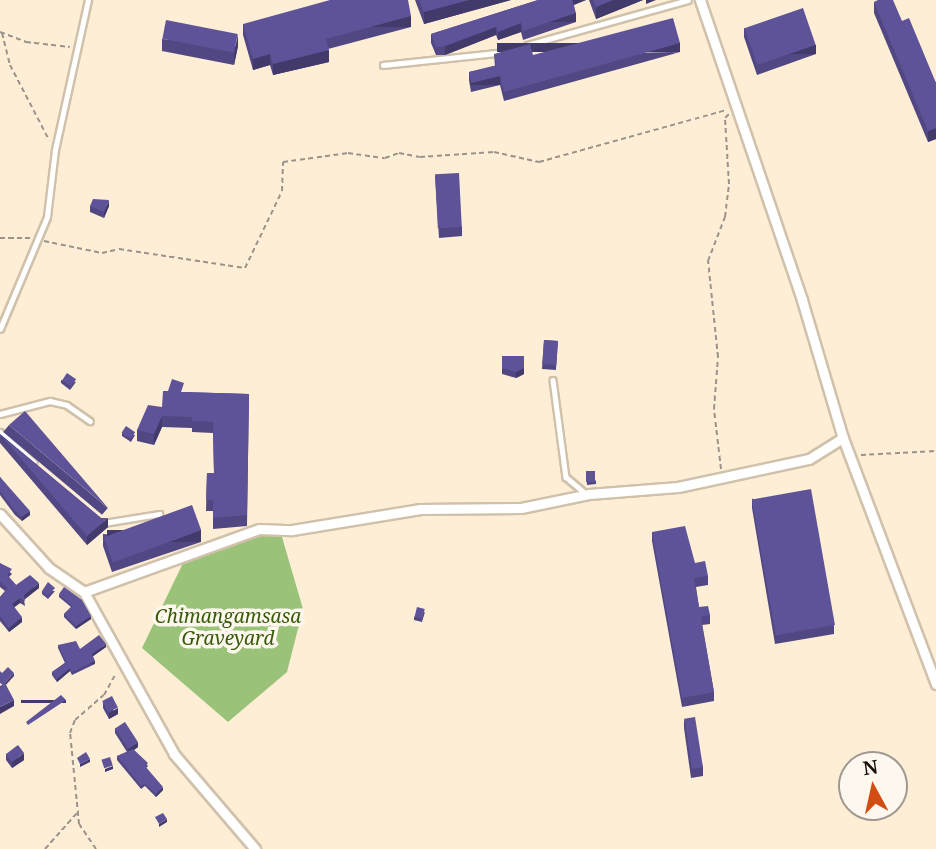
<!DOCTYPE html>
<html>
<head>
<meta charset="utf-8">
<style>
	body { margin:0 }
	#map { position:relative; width:936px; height:849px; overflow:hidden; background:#fdf7ee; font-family:"Noto Serif",serif }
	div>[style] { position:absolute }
	.built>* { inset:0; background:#feeed6 }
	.forest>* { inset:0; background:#9ac278 }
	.path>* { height:2px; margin-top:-1px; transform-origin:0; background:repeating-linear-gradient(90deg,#99938b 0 5px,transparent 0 8.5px) }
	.roads { filter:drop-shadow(2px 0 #d0c1ab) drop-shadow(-2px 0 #d0c1ab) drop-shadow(0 2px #d0c1ab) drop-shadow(0 -2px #d0c1ab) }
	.lane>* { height:4.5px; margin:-2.25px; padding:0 2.25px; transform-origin:2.25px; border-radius:2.25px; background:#fff }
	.street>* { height:9px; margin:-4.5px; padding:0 4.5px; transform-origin:4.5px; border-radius:4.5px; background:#fff }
	.wall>* { inset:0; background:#514783; transform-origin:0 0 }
	.shaded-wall>* { inset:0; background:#423a6a; transform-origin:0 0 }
	.building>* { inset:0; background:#5e5398; transform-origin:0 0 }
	span { translate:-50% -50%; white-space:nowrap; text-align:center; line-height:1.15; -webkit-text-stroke:7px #fdf7ee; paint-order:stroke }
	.park-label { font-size:19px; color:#365a09; font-style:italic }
	.north { position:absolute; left:838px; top:751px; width:70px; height:70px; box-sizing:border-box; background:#fdf7ee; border:2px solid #9f9991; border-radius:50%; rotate:352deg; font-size:19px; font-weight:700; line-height:28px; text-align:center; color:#120d06 }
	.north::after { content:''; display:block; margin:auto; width:24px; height:32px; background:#d34d13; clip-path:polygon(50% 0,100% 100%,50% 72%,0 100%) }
</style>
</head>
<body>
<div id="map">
	<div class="built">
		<div style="clip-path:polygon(evenodd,0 0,936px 0,936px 849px,0 849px,0 0,852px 765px,894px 765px,894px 807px,852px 807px,852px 765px)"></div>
	</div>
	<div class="forest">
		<div style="clip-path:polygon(261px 532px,282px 537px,303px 609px,287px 672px,228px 722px,142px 648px,185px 559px)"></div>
	</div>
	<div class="path">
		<div style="left:0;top:32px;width:28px;rotate:21deg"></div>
		<div style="left:26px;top:42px;width:44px;rotate:6.5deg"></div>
		<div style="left:2px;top:33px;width:33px;rotate:76deg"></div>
		<div style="left:10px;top:65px;width:85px;rotate:62.5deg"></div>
		<div style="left:0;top:238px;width:32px"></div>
		<div style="left:44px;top:241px;width:59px;rotate:11.7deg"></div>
		<div style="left:102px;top:253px;width:17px;rotate:-13deg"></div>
		<div style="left:119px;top:249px;width:127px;rotate:8.6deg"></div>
		<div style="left:245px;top:268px;width:85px;rotate:-64.3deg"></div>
		<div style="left:282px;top:191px;width:29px;rotate:-88deg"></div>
		<div style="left:283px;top:162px;width:66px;rotate:-7.9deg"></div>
		<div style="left:348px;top:153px;width:37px;rotate:8deg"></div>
		<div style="left:385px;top:158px;width:15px;rotate:-20deg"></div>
		<div style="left:399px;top:153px;width:21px;rotate:11deg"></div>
		<div style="left:420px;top:157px;width:74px;rotate:-3.9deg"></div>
		<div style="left:494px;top:152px;width:46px;rotate:12.5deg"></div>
		<div style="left:539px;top:162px;width:195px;rotate:-15.5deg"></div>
		<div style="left:861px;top:455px;width:75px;rotate:-3.1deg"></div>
		<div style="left:721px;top:469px;width:60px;rotate:-96.7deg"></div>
		<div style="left:714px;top:409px;width:52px;rotate:-85.6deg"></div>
		<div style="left:718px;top:357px;width:97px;rotate:-95.9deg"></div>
		<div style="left:708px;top:261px;width:47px;rotate:-68.9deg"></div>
		<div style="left:725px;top:217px;width:33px;rotate:-83deg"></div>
		<div style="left:729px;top:184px;width:66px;rotate:-93.5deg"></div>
		<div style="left:725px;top:118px;width:6px;rotate:-45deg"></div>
		<div style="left:45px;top:849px;width:48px;rotate:-48.4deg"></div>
		<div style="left:96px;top:849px;width:30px;rotate:-124deg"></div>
		<div style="left:79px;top:824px;width:91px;rotate:-95.6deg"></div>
		<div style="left:70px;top:733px;width:14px;rotate:-69deg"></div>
		<div style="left:75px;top:720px;width:38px;rotate:-41deg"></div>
		<div style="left:104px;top:695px;width:25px;rotate:-61deg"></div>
	</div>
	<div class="roads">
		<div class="lane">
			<div style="left:527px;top:45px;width:167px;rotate:-15.6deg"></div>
			<div style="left:383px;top:65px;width:116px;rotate:-6deg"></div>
			<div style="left:0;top:329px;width:121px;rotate:-67.2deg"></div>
			<div style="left:47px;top:217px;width:67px;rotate:-83.2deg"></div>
			<div style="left:55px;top:150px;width:154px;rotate:-77.6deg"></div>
			<div style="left:553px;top:380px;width:98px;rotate:82.4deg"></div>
			<div style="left:566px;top:477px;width:25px;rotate:40deg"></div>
			<div style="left:0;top:414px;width:52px;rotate:-14.6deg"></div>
			<div style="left:50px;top:401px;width:17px;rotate:13deg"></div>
			<div style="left:67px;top:405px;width:28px;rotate:35deg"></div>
			<div style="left:0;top:432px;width:45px;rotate:41.4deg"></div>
			<div style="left:104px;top:523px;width:56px;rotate:-9.3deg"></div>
		</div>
		<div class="street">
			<div style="left:700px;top:0;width:317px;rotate:71.2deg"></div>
			<div style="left:802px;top:300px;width:144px;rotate:73.5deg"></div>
			<div style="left:843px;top:438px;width:263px;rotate:69.3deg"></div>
			<div style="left:0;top:514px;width:73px;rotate:47.8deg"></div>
			<div style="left:49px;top:568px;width:42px;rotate:34.4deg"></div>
			<div style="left:84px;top:592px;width:185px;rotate:60.9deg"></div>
			<div style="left:174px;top:754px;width:125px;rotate:49.5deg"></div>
			<div style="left:84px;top:592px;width:186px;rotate:-19.8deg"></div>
			<div style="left:259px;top:529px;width:33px;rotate:2deg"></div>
			<div style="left:292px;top:530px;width:130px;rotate:-9.3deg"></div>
			<div style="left:420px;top:509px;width:101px;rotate:-0.6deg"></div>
			<div style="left:521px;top:508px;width:69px;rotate:-11.6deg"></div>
			<div style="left:589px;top:494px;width:89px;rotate:-4.5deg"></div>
			<div style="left:678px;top:487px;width:134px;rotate:-12.1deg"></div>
			<div style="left:809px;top:459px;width:40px;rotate:-32deg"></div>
		</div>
	</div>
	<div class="wall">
		<div style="clip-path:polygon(415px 0,511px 0,424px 24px)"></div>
		<div style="clip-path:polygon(538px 0,586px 0,574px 5px,576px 22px,523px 40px,521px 32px,498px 40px,496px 35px,445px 55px,436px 55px,431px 43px,431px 34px)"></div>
		<div style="clip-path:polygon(589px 0,643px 0,596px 19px)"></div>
		<div style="clip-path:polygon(874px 2px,902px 21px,936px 83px,936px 139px,928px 142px,874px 13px)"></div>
		<div style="clip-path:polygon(243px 24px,411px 27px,328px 49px,329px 62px,273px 75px,270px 65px,253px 70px,243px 35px)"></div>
		<div style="clip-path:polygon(744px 28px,816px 54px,757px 75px,744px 37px)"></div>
		<div style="clip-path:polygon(162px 39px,238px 46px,234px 65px,162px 51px)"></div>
		<div style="clip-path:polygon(680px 52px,504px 101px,500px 85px,471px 92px,469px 80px,469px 72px,495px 66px,494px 54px,533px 55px)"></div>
		<div style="clip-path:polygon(435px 175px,462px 227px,462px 236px,439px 238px)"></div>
		<div style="clip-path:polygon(90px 206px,109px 206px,104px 218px,90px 212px)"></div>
		<div style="left:544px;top:340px;width:14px;height:29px;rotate:4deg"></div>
		<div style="clip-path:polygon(502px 356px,524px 356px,524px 374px,516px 378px,502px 374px)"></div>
		<div style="clip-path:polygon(61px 380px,76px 382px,70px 390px,61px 383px)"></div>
		<div style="clip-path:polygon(184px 392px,249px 394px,247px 526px,213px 529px,213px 511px,206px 511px,207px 473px,214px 473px,213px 433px,192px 432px,192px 428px,162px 427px,154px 445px,137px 441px,137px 430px,162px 407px)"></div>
		<div style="left:9px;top:425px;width:129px;height:9px;rotate:40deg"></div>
		<div style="clip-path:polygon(122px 433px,135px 435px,131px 442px,122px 436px)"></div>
		<div style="clip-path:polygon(0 434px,101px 518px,108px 527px,87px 545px,0 443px)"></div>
		<div style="clip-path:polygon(586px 471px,596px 481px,596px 484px,587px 485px)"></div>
		<div style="clip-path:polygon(0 477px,30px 515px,22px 521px,15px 515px,0 495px)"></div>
		<div style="clip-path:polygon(752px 498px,834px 625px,834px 634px,775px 644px,752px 508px)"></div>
		<div style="clip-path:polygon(652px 532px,695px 563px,708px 576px,708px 585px,696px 587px,699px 607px,710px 615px,710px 624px,702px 625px,714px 692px,714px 701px,682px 707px,652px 541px)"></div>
		<div style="clip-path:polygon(103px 534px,201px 542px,112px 572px,103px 546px)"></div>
		<div style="clip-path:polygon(0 563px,12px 574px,9px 577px,16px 585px,39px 588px,24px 599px,25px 606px,20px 603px,14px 607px,22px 622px,9px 632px,0 621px,0 597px,5px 591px,0 587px)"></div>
		<div style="clip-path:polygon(42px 591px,55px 591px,48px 599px,42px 594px)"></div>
		<div style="clip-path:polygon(59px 594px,91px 619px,76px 629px,64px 617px,64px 614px,71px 607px,59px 597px)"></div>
		<div style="clip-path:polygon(425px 612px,422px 622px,414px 620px,414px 617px)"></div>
		<div style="clip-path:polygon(58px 645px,80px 649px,106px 647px,93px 656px,95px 664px,72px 675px,70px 671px,57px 682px,52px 675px,52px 672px,65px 663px,58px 648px)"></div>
		<div style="clip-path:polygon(103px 702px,118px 714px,109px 719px,103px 708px)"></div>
		<div style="clip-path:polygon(684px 719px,703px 767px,703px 776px,691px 778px,684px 728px)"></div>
		<div style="clip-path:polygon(115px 728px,138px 747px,134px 750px,148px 766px,146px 768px,163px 790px,156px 797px,145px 786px,141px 789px,117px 760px,117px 756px,127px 752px,115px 733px)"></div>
		<div style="clip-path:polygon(6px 754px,24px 760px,12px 768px,6px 760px)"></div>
	</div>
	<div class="shaded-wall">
		<div style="clip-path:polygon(468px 0,511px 0,424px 24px,424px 12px)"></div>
		<div style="clip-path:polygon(573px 0,586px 0,573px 5px)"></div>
		<div style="clip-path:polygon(613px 0,643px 0,596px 19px,596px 7px)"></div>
		<div style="clip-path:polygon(646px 0,656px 0,646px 4px)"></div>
		<div style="left:576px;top:13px;width:9px;height:56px;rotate:90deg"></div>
		<div style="left:411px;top:16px;width:11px;height:88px;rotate:90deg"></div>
		<div style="clip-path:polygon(521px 23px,521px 32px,498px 40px,498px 32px)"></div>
		<div style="clip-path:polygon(496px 27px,496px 35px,445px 55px,445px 46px)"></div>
		<div style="clip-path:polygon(238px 34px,238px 46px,234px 65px,234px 53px)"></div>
		<div style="left:680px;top:43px;width:9px;height:183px;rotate:90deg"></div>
		<div style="left:816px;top:45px;width:9px;height:63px;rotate:90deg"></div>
		<div style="clip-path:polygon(329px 50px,329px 62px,273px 75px,273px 64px)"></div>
		<div style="clip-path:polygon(270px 54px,270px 65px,253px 70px,253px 59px)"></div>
		<div style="left:500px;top:76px;width:9px;height:30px;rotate:90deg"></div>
		<div style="clip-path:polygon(936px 128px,936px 139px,928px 142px,928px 131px)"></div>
		<div style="clip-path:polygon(109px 200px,109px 206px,104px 218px,104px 212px)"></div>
		<div style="clip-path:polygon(524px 368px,524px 374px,516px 378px,516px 372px)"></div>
		<div style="clip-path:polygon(162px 416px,162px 427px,154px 445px,154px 434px)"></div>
		<div style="clip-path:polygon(30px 511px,30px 515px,22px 521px,22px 517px)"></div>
		<div style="clip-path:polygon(108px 518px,108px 527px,87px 545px,87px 536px)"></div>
		<div style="left:201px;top:530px;width:12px;height:94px;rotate:90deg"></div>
		<div style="clip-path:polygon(39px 583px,39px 588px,24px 600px,24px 595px)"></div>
		<div style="clip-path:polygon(20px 598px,20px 603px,12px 609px,12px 604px)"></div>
		<div style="clip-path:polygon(91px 616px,91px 619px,76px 629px,76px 626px)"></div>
		<div style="clip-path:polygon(22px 617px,22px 622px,9px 632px,9px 628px)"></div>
		<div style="clip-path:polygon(106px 644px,106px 647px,92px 657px,92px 654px)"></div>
		<div style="left:95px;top:661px;width:3px;height:25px;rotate:90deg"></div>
		<div style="clip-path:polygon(70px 668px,70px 671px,57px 682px,57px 679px)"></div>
		<div style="clip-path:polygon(14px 673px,14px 676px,3px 688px,3px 685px)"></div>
		<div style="clip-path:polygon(14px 700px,14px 706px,0 714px,0 707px)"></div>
		<div style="left:66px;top:700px;width:3px;height:45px;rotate:90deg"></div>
		<div style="clip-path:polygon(118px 708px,118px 714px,109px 719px,109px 713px)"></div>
		<div style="clip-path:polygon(138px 742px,138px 747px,128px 754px,128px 749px)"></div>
		<div style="clip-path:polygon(24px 753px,24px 760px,12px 768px,12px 762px)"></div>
		<div style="clip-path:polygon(90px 759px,90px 762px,80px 767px,80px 764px)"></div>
		<div style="clip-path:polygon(113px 766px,113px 769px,105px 772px,105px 769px)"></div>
		<div style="clip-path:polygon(163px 787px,163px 790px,156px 797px,156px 794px)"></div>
		<div style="clip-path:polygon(167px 819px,167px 822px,159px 827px,159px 824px)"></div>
	</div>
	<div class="building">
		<div style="clip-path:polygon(330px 0,408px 0,411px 16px,326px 39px,329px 50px,273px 64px,270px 54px,253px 59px,243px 24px)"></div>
		<div style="clip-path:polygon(419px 0,469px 0,424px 12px)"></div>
		<div style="clip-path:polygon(538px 0,572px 0,576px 13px,523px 31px,521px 23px,498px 32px,496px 27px,445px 46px,436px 47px,431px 34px)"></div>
		<div style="clip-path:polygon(593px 0,613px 0,596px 7px)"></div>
		<div style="clip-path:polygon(878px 0,893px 0,902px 21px,909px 18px,936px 83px,936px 128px,928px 131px,874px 2px)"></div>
		<div style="left:803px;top:8px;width:39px;height:62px;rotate:71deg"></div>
		<div style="clip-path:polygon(673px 18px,680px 43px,504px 92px,500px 76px,471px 83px,469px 72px,497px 65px,494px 54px,530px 44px,533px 55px)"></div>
		<div style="left:166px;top:20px;width:73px;height:19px;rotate:11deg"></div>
		<div style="left:459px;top:173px;width:54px;height:24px;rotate:87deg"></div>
		<div style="clip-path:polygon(93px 199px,109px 200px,104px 212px,90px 206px)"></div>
		<div style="left:544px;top:340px;width:14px;height:24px;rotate:4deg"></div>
		<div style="clip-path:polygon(502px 356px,524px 356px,524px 368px,516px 372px,502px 368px)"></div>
		<div style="left:67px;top:373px;width:11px;height:9px;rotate:34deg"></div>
		<div style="clip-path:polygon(172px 379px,184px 383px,181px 392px,249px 394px,247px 515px,213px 518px,213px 500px,206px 500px,207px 473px,214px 473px,213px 422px,192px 421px,192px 417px,162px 416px,154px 434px,137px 430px,148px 405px,162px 407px,163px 391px,168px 391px)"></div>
		<div style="clip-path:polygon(25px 411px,108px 508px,9px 425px)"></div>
		<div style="left:126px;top:426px;width:11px;height:8px;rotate:34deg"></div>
		<div style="clip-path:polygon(0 434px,101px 518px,108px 518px,87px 536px)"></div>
		<div style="left:586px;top:471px;width:9px;height:11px"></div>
		<div style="clip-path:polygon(0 477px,30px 511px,22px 517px,15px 511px,0 491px)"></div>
		<div style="left:811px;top:489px;width:138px;height:60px;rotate:80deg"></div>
		<div style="left:192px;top:505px;width:27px;height:94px;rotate:70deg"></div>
		<div style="clip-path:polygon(685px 526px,695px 563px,705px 561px,708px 576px,694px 578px,699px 607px,708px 606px,710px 615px,701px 617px,714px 692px,682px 698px,652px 532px)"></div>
		<div style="clip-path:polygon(0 563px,12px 569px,7px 575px,16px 585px,30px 575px,39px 583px,24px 595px,25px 601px,20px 598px,12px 604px,22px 617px,9px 628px,0 616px,0 597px,8px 588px,0 582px)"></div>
		<div style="clip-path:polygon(48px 582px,55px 588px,48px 596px,42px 591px)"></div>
		<div style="clip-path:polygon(64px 587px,82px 600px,91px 616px,76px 626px,64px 614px,72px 606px,59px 594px)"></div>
		<div style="left:417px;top:607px;width:8px;height:10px;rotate:14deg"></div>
		<div style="clip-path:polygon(99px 635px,106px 644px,92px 654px,95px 661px,72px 672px,70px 668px,57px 679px,52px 672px,66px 662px,58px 645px,76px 641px,80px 649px)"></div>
		<div style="clip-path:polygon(8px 667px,14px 673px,3px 685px,0 683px,0 671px,2px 673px)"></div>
		<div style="clip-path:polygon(5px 683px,14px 700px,0 707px,0 686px)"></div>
		<div style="clip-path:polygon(61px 695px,66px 700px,28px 725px,26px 722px)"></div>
		<div style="left:112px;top:696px;width:13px;height:11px;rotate:63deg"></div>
		<div style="left:695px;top:717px;width:51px;height:11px;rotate:81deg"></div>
		<div style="left:125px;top:722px;width:24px;height:12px;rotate:57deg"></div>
		<div style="left:18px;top:745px;width:10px;height:15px;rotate:53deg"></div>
		<div style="clip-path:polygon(133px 749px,148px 763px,145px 766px,163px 787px,156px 794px,145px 783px,141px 786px,117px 756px)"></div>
		<div style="clip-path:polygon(86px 752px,90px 759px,80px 764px,77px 758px)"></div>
		<div style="left:110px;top:757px;width:9px;height:9px;rotate:72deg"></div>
		<div style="clip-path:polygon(163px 813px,167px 819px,159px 824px,155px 817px)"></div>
	</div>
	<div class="park-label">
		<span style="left:228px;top:628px">Chimangamsasa<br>Graveyard</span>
	</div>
	<div class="north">N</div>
</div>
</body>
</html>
